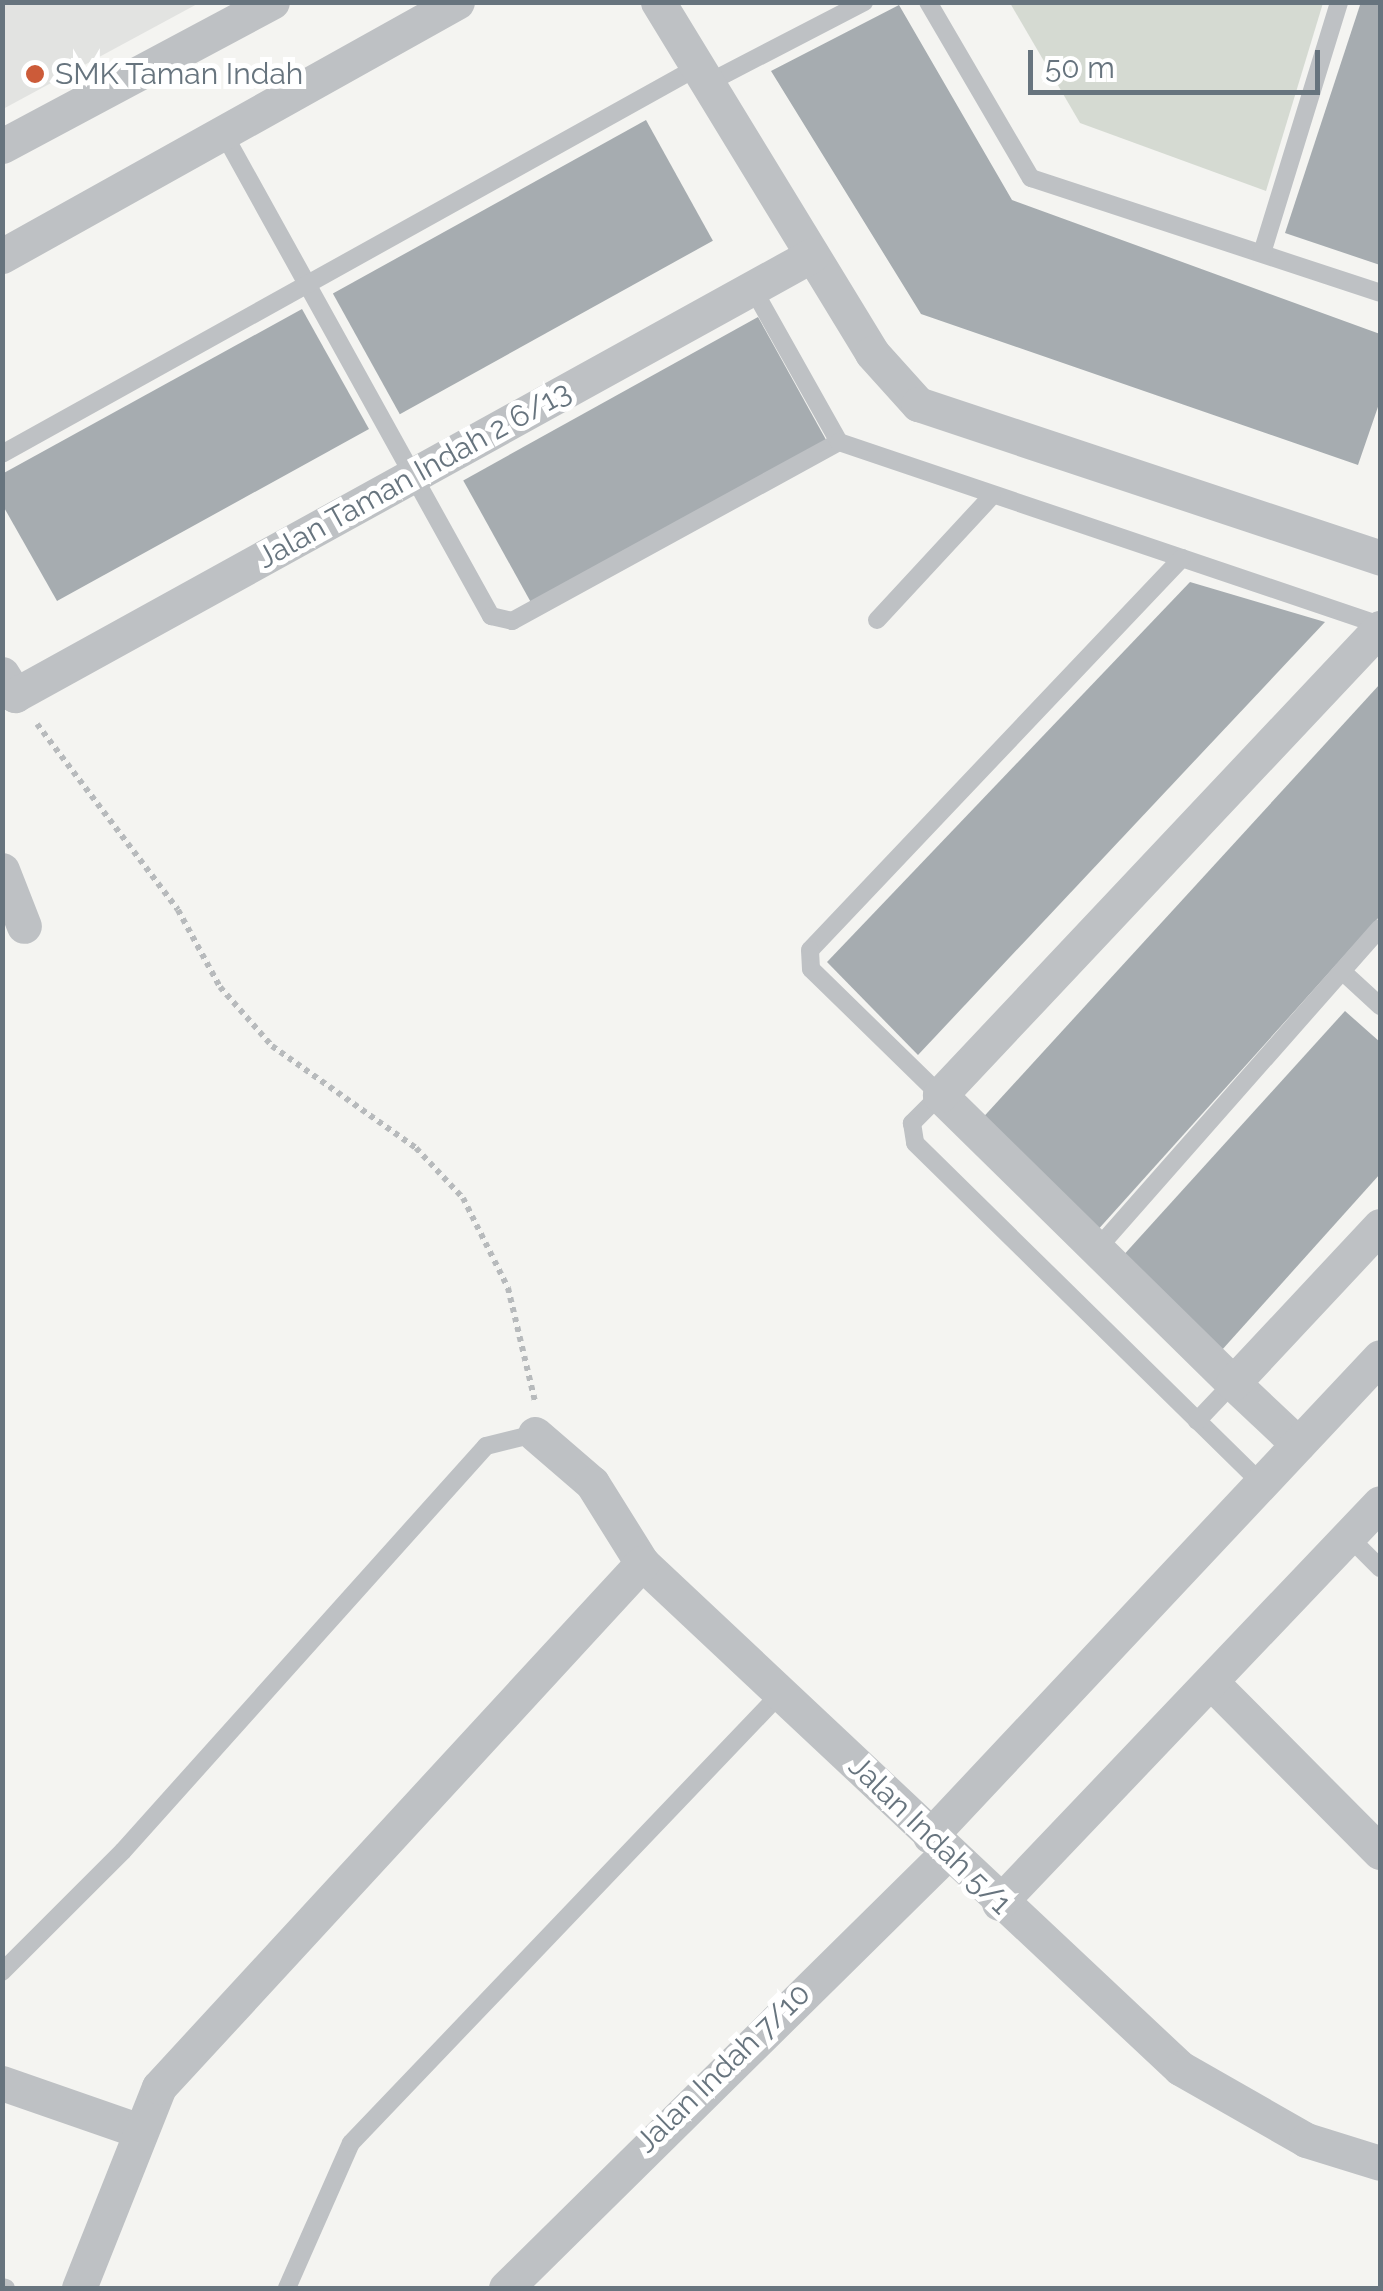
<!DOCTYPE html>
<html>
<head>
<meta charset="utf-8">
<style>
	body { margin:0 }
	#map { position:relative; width:1383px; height:2291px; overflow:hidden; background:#f4f4f1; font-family:Raleway,sans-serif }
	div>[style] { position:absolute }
	.built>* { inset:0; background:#e2e3e1 }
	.green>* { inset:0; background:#d5dad2 }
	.building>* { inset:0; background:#a6acb0; transform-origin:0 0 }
	.path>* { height:6px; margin-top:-3px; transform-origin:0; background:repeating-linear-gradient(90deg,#b7babc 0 5px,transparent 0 10px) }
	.lane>* { height:18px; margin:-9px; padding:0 9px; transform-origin:9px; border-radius:9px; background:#bec1c4 }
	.street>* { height:35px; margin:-17.5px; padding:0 17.5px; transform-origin:17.5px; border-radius:17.5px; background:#bec1c4 }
	.dots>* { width:28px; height:28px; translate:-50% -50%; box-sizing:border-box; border:5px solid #fff; border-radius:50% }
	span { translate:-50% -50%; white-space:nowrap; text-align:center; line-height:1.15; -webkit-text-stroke:10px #fff; paint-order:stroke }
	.poi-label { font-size:30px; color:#67747e }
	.left { translate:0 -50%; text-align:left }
	.street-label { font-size:30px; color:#67747e }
	.frame { position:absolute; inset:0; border:5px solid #67747e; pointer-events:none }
	.scale { position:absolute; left:1028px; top:50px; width:292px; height:45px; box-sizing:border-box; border:5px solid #67747e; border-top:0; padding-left:12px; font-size:30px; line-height:35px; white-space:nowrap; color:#67747e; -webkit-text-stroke:8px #fff; paint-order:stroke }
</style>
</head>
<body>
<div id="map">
	<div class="built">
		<div style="clip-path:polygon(3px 3px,199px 3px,3px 109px)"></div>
	</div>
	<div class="green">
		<div style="clip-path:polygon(1010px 3px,1323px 3px,1266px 191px,1080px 123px)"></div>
	</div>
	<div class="building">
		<div style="clip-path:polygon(1361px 2px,1380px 2px,1380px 265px,1285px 233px)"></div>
		<div style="clip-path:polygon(899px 5px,1012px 200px,1380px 334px,1380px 401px,1358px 465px,921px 314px,771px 71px)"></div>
		<div style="left:646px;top:120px;width:138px;height:358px;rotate:61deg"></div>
		<div style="clip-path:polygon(302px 309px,369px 429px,57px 601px,2px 504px,2px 474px)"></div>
		<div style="left:758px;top:317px;width:142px;height:337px;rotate:61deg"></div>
		<div style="clip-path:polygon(1190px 582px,1325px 622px,918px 1055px,827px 962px)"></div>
		<div style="clip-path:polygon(1380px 684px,1380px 916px,1095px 1233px,977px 1124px)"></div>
		<div style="clip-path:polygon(1345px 1011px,1380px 1042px,1380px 1174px,1221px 1351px,1120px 1259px)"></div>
	</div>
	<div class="path">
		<div style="left:37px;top:724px;width:233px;rotate:52.8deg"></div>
		<div style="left:178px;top:910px;width:88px;rotate:61.4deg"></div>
		<div style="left:220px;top:987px;width:79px;rotate:48.6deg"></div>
		<div style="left:272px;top:1046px;width:176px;rotate:35.3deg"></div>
		<div style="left:416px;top:1148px;width:69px;rotate:46.8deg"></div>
		<div style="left:463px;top:1198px;width:101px;rotate:63.4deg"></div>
		<div style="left:508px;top:1288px;width:116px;rotate:76.6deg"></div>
	</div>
	<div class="lane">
		<div style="left:928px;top:2px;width:204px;rotate:59.7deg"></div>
		<div style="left:1031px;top:178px;width:367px;rotate:18.2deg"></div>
		<div style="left:708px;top:83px;width:176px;rotate:-27.4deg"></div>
		<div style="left:225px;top:136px;width:549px;rotate:61.01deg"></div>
		<div style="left:491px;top:616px;width:22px;rotate:13deg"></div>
		<div style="left:512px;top:621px;width:373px;rotate:-28.7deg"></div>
		<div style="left:1262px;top:253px;width:263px;rotate:-72.9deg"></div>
		<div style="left:752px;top:287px;width:178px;rotate:60.7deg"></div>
		<div style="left:839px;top:442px;width:571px;rotate:18.69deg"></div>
		<div style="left:2px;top:454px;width:796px;rotate:-29.08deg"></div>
		<div style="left:1182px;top:558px;width:540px;rotate:133.5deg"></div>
		<div style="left:810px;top:950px;width:19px;rotate:87deg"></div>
		<div style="left:811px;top:969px;width:180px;rotate:44.3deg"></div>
		<div style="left:940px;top:1095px;width:40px;rotate:135deg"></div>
		<div style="left:912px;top:1123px;width:20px;rotate:81deg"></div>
		<div style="left:915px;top:1143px;width:485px;rotate:44.5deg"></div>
		<div style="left:877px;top:620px;width:169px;rotate:-47.2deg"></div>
		<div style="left:1342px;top:971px;width:52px;rotate:42.6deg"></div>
		<div style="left:1097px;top:1249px;width:428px;rotate:-48.6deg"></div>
		<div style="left:1197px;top:1421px;width:52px;rotate:-46.5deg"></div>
		<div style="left:1349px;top:1537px;width:44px;rotate:45deg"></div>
		<div style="left:2px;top:1972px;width:171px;rotate:-45deg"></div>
		<div style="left:123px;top:1851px;width:544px;rotate:-48.13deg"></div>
		<div style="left:486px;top:1446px;width:50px;rotate:-13.8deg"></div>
		<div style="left:2px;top:2287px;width:4px;rotate:14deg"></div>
		<div style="left:287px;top:2288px;width:158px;rotate:-66.2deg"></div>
		<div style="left:351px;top:2143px;width:625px;rotate:-46.3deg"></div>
	</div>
	<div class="street">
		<div style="left:658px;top:2px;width:411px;rotate:58.6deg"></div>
		<div style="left:872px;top:353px;width:69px;rotate:48deg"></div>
		<div style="left:918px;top:404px;width:487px;rotate:18.4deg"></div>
		<div style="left:2px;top:146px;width:306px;rotate:-28.1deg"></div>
		<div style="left:2px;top:256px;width:521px;rotate:-29.17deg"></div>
		<div style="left:2px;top:674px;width:25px;rotate:58deg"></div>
		<div style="left:15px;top:695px;width:910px;rotate:-28.9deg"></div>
		<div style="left:2px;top:870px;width:60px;rotate:68.6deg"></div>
		<div style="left:1233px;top:1383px;width:411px;rotate:-135.5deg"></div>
		<div style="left:940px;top:1095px;width:642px;rotate:-46.71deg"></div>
		<div style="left:535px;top:1434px;width:75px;rotate:40.7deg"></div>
		<div style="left:592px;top:1483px;width:94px;rotate:58deg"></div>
		<div style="left:642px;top:1563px;width:738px;rotate:43.19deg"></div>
		<div style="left:1180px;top:2068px;width:145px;rotate:29.7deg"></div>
		<div style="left:1306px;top:2140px;width:77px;rotate:17.3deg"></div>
		<div style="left:1298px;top:1444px;width:89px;rotate:-136.8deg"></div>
		<div style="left:1233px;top:1383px;width:215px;rotate:-46.9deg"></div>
		<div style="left:1213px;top:1684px;width:237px;rotate:45.2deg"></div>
		<div style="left:930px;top:1836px;width:657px;rotate:-46.79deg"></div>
		<div style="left:999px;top:1903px;width:552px;rotate:-46.39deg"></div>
		<div style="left:2px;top:2083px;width:143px;rotate:19.2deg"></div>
		<div style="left:79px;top:2288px;width:216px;rotate:-68.3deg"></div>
		<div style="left:159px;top:2087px;width:713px;rotate:-47.33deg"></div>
		<div style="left:506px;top:2288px;width:619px;rotate:-44.61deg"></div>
	</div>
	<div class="dots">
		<div style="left:35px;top:74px;background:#cc5b39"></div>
	</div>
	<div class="poi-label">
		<span class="left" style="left:55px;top:74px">SMK Taman Indah</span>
	</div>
	<div class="street-label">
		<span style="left:414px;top:475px;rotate:-29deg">Jalan Taman Indah 2 6/13</span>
		<span style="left:930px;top:1835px;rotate:44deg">Jalan Indah 5/1</span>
		<span style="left:723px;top:2068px;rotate:-44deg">Jalan Indah 7/10</span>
	</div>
	<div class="frame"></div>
	<div class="scale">50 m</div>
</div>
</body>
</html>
